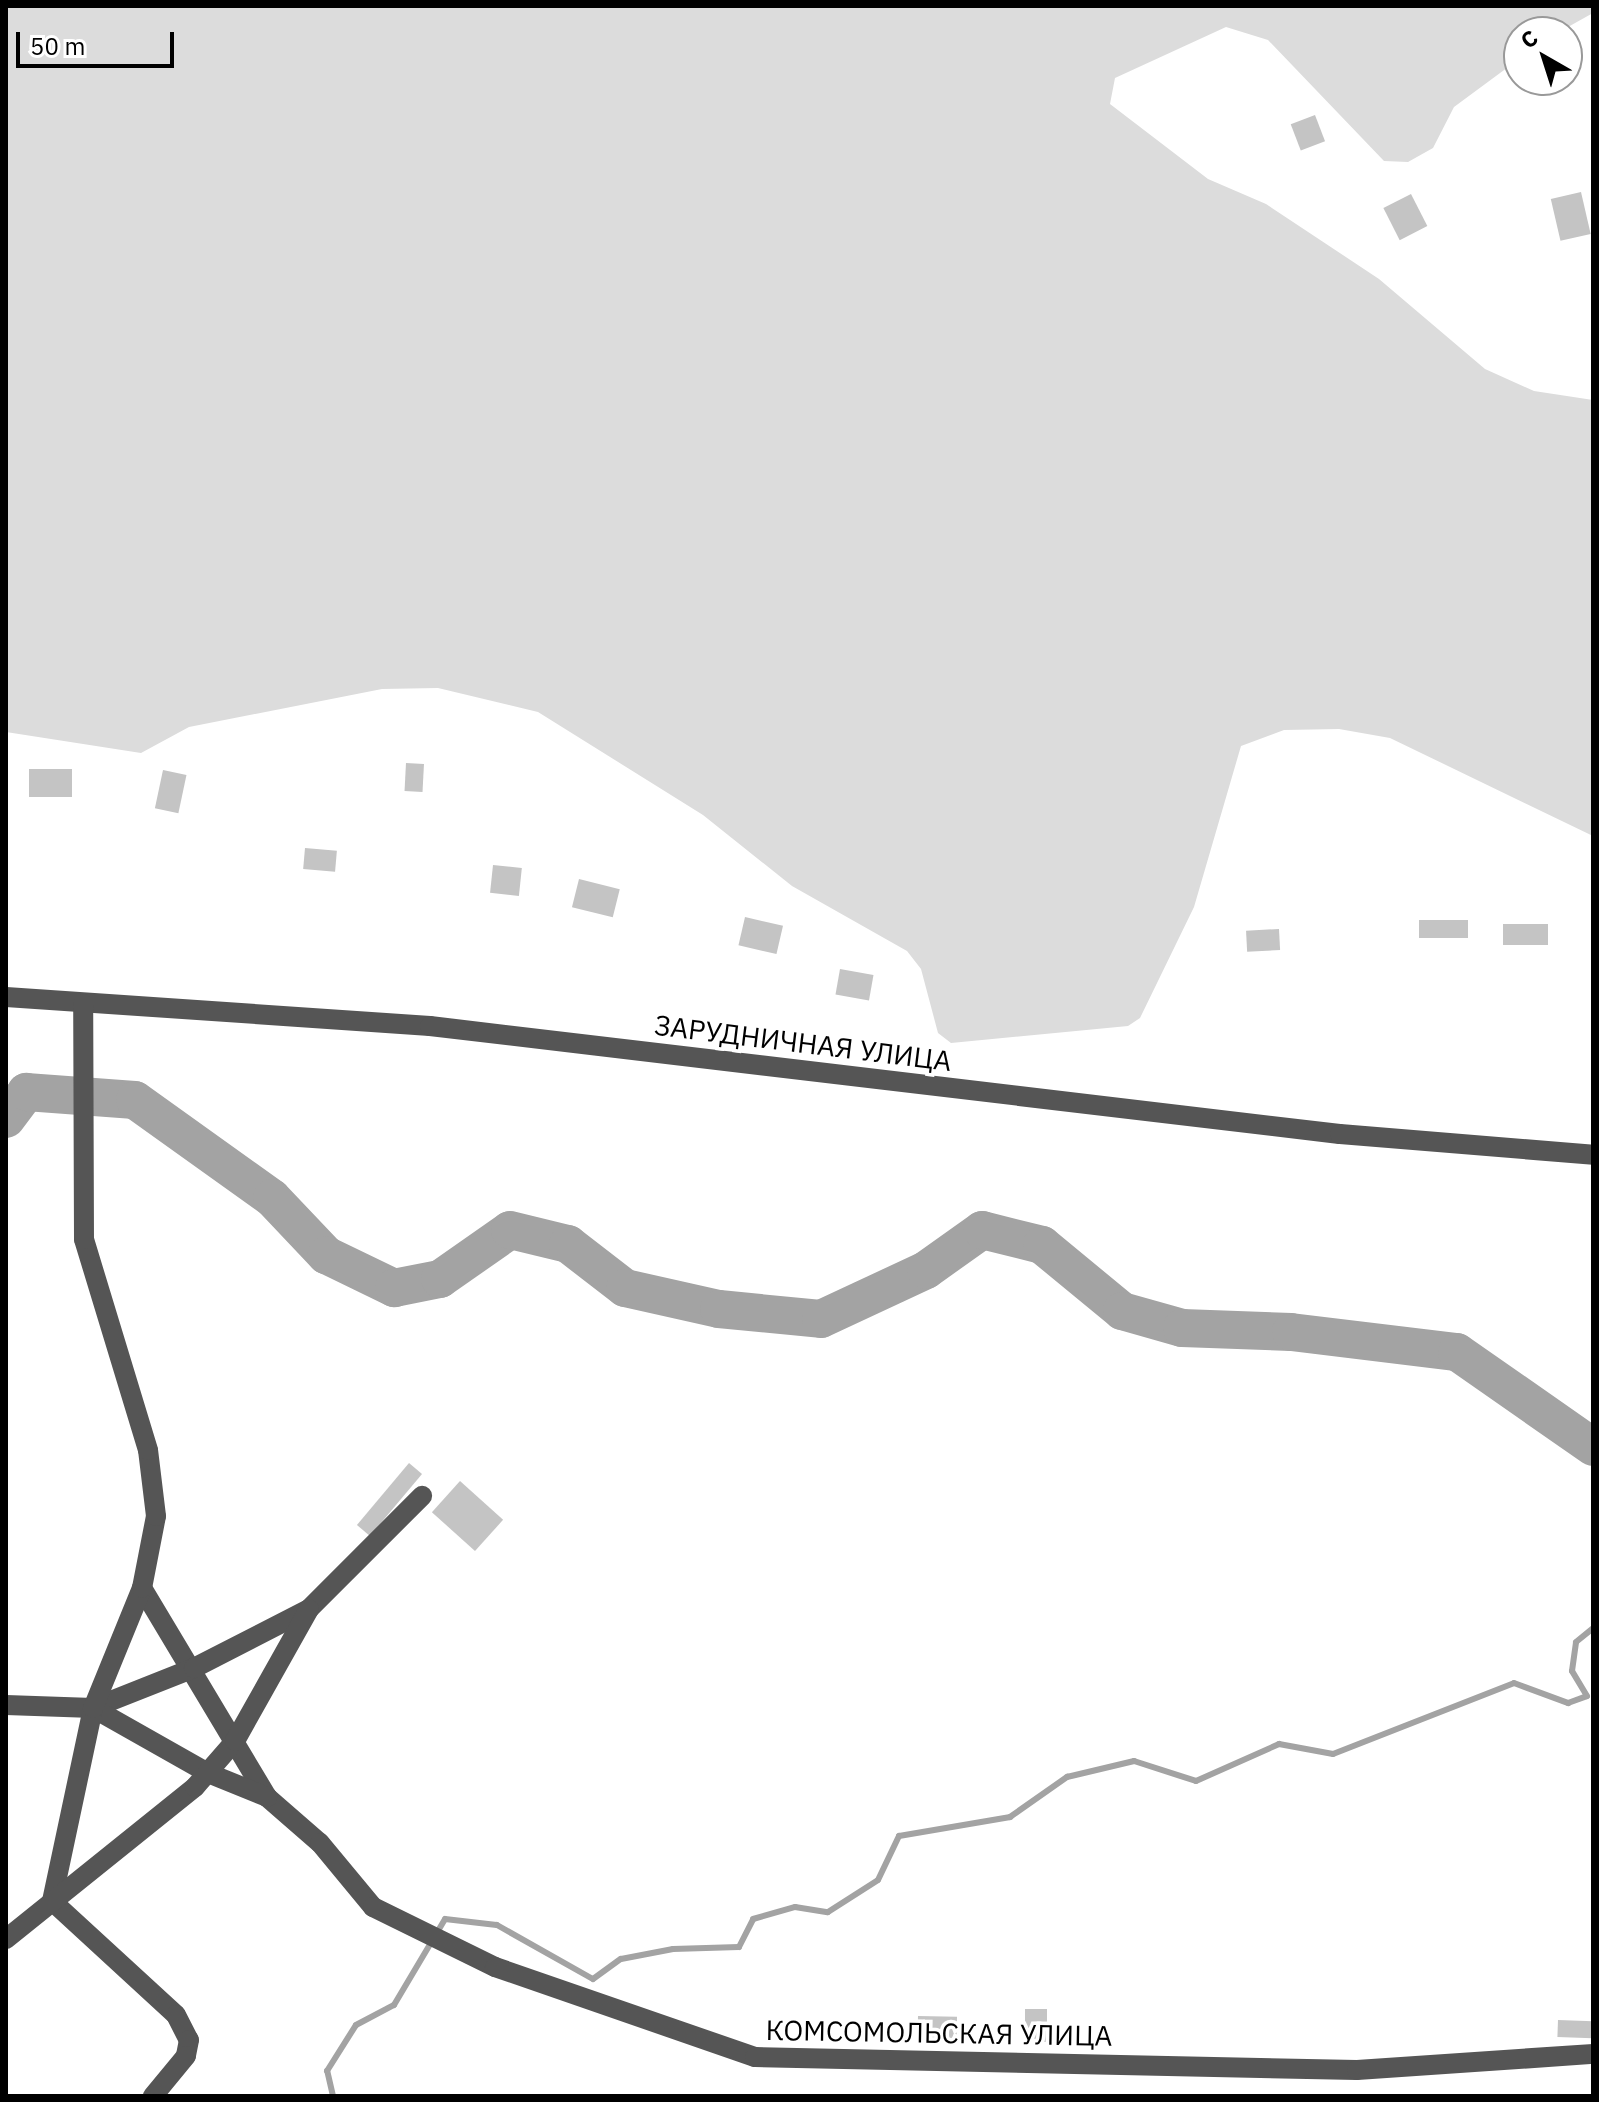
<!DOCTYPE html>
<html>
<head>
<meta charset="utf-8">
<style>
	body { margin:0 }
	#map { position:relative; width:1599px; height:2102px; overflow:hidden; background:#fff; font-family:"IBM Plex Sans",sans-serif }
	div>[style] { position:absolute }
	.green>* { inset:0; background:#dcdcdc }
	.stream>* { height:6px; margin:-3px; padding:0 3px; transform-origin:3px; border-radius:3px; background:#a3a3a3 }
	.river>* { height:38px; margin:-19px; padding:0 19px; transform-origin:19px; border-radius:19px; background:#a3a3a3 }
	.building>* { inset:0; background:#c4c4c4; transform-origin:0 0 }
	.minor>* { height:20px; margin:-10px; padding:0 10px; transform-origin:10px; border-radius:10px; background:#555 }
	span { translate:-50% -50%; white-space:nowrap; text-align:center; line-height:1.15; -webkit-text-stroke:7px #fff; paint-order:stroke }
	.street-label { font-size:28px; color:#000 }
	.frame { position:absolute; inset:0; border:8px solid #000; pointer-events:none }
	.north { position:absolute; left:1503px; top:16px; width:80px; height:80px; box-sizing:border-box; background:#fff; border:2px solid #999; border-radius:50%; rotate:321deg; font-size:22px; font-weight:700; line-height:32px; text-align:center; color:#000 }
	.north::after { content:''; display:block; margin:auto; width:28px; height:36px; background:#000; clip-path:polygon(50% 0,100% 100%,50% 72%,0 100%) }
	.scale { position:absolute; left:16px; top:32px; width:158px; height:36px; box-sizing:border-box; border:4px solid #000; border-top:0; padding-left:10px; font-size:24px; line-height:28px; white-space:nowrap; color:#000; -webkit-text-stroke:6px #fff; paint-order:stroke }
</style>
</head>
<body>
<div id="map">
	<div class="green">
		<div style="clip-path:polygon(6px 6px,1593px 6px,1593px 13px,1559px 32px,1519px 32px,1519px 59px,1454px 107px,1433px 148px,1408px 162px,1384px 161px,1268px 40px,1226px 27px,1115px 78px,1110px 104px,1208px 179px,1266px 204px,1379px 279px,1485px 369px,1534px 391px,1593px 400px,1593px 836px,1390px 738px,1339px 729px,1284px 730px,1241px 746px,1194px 907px,1140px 1018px,1128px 1026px,951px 1043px,938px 1033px,921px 969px,907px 951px,792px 886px,703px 815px,538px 712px,438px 688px,382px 689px,189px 727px,141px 753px,6px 732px)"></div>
	</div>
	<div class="stream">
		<div style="left:333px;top:2096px;width:26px;rotate:-103deg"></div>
		<div style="left:327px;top:2071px;width:54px;rotate:-57.8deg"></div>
		<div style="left:356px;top:2025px;width:43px;rotate:-27.8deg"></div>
		<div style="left:394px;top:2005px;width:100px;rotate:-59.3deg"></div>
		<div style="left:445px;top:1919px;width:52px;rotate:6.6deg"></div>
		<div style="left:497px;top:1925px;width:110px;rotate:29.4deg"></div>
		<div style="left:593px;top:1979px;width:34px;rotate:-36deg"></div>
		<div style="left:621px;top:1959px;width:53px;rotate:-10.9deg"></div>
		<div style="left:673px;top:1949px;width:66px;rotate:-1.7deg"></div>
		<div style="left:739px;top:1947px;width:31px;rotate:-63deg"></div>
		<div style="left:753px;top:1919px;width:44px;rotate:-15.9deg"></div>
		<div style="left:795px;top:1907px;width:33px;rotate:9deg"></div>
		<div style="left:828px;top:1912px;width:59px;rotate:-32.6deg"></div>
		<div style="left:878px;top:1880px;width:49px;rotate:-64.5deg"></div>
		<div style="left:899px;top:1836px;width:113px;rotate:-9.7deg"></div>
		<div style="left:1010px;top:1817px;width:70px;rotate:-35.1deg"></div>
		<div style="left:1067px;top:1777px;width:69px;rotate:-13.4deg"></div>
		<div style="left:1134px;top:1761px;width:65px;rotate:17.9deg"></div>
		<div style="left:1196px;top:1781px;width:91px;rotate:-24deg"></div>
		<div style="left:1279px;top:1744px;width:55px;rotate:10.5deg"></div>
		<div style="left:1333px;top:1754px;width:194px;rotate:-21.4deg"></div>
		<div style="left:1514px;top:1683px;width:58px;rotate:20.3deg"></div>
		<div style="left:1568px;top:1703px;width:20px;rotate:-20deg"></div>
		<div style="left:1587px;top:1696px;width:29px;rotate:-121deg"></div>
		<div style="left:1572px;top:1671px;width:29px;rotate:-82deg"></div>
		<div style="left:1576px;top:1642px;width:22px;rotate:-39deg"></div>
	</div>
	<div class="river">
		<div style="left:6px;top:1119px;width:34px;rotate:-53deg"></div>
		<div style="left:26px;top:1092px;width:109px;rotate:4.2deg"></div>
		<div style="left:135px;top:1100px;width:168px;rotate:35.6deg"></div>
		<div style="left:272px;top:1198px;width:79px;rotate:46.5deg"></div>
		<div style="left:326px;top:1255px;width:76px;rotate:25.9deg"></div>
		<div style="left:394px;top:1288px;width:47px;rotate:-11.1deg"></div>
		<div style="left:440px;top:1279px;width:85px;rotate:-35deg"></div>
		<div style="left:510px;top:1230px;width:60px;rotate:13.6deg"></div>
		<div style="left:568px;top:1244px;width:72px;rotate:37.7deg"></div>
		<div style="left:625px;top:1288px;width:96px;rotate:12.6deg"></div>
		<div style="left:719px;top:1309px;width:102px;rotate:5.6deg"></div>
		<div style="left:821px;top:1319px;width:116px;rotate:-25deg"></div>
		<div style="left:926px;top:1270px;width:69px;rotate:-35.5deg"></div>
		<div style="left:982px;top:1230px;width:62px;rotate:14deg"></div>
		<div style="left:1042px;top:1245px;width:104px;rotate:39.5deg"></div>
		<div style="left:1122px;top:1311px;width:62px;rotate:15.8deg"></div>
		<div style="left:1182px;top:1328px;width:109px;rotate:2.1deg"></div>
		<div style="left:1291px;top:1332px;width:167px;rotate:6.9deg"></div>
		<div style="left:1457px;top:1352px;width:166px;rotate:34.9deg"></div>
	</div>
	<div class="building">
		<div style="left:1315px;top:115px;width:28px;height:26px;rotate:69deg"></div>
		<div style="left:1581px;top:192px;width:43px;height:31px;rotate:77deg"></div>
		<div style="left:1411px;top:194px;width:36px;height:31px;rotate:63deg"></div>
		<div style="left:406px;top:763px;width:18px;height:28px;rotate:3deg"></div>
		<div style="left:29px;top:769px;width:43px;height:28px"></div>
		<div style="left:163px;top:770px;width:24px;height:39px;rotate:12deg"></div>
		<div style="left:305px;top:848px;width:32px;height:21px;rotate:5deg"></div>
		<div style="left:493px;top:865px;width:29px;height:28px;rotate:6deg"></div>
		<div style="left:579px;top:879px;width:42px;height:29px;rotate:14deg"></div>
		<div style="left:745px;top:917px;width:39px;height:29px;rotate:13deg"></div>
		<div style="left:1468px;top:920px;width:18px;height:49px;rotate:90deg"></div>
		<div style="left:1503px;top:924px;width:45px;height:21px"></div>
		<div style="left:1279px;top:929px;width:21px;height:33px;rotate:87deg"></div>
		<div style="left:840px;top:969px;width:34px;height:26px;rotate:10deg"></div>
		<div style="left:409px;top:1463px;width:17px;height:81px;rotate:40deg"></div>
		<div style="left:460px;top:1481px;width:58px;height:42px;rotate:42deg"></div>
		<div style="left:1025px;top:2009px;width:22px;height:33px"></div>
		<div style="left:918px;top:2016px;width:39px;height:24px;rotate:1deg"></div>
		<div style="left:1558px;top:2020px;width:35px;height:17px;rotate:2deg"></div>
	</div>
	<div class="minor">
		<div style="left:6px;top:997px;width:425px;rotate:3.9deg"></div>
		<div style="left:430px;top:1026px;width:916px;rotate:6.77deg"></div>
		<div style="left:1340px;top:1134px;width:254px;rotate:4.7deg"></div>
		<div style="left:142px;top:1588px;width:244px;rotate:59.1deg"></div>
		<div style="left:267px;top:1797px;width:70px;rotate:41deg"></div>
		<div style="left:320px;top:1843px;width:83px;rotate:50.4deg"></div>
		<div style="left:373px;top:1907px;width:136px;rotate:26.2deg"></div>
		<div style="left:495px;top:1967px;width:275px;rotate:19.1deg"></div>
		<div style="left:755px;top:2057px;width:602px;rotate:1.24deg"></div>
		<div style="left:1357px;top:2070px;width:237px;rotate:-3.9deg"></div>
		<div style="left:6px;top:1705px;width:87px;rotate:2deg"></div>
		<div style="left:93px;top:1708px;width:109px;rotate:-21.6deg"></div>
		<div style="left:194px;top:1668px;width:129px;rotate:-27.2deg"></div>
		<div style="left:309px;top:1609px;width:160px;rotate:-45deg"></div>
		<div style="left:93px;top:1708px;width:132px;rotate:29.5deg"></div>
		<div style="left:208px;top:1773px;width:64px;rotate:22.1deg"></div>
		<div style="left:52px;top:1901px;width:197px;rotate:-78deg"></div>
		<div style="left:93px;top:1708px;width:130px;rotate:-67.8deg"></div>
		<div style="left:142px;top:1588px;width:73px;rotate:-79deg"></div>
		<div style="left:156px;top:1516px;width:66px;rotate:-96.9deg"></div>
		<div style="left:148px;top:1450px;width:220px;rotate:-106.9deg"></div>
		<div style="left:84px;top:1239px;width:235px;rotate:-90.2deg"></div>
		<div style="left:52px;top:1901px;width:168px;rotate:42.6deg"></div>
		<div style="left:176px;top:2015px;width:28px;rotate:63deg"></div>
		<div style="left:189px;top:2040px;width:16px;rotate:101deg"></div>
		<div style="left:186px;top:2056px;width:52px;rotate:129.5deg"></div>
		<div style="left:6px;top:1939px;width:243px;rotate:-38.8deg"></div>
		<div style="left:195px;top:1787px;width:61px;rotate:-49deg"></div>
		<div style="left:235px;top:1741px;width:151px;rotate:-60.7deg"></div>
	</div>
	<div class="street-label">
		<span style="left:803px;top:1043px;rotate:7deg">ЗАРУДНИЧНАЯ УЛИЦА</span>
		<span style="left:939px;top:2033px;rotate:1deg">КОМСОМОЛЬСКАЯ УЛИЦА</span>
	</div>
	<div class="frame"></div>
	<div class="north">С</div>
	<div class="scale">50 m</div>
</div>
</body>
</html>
